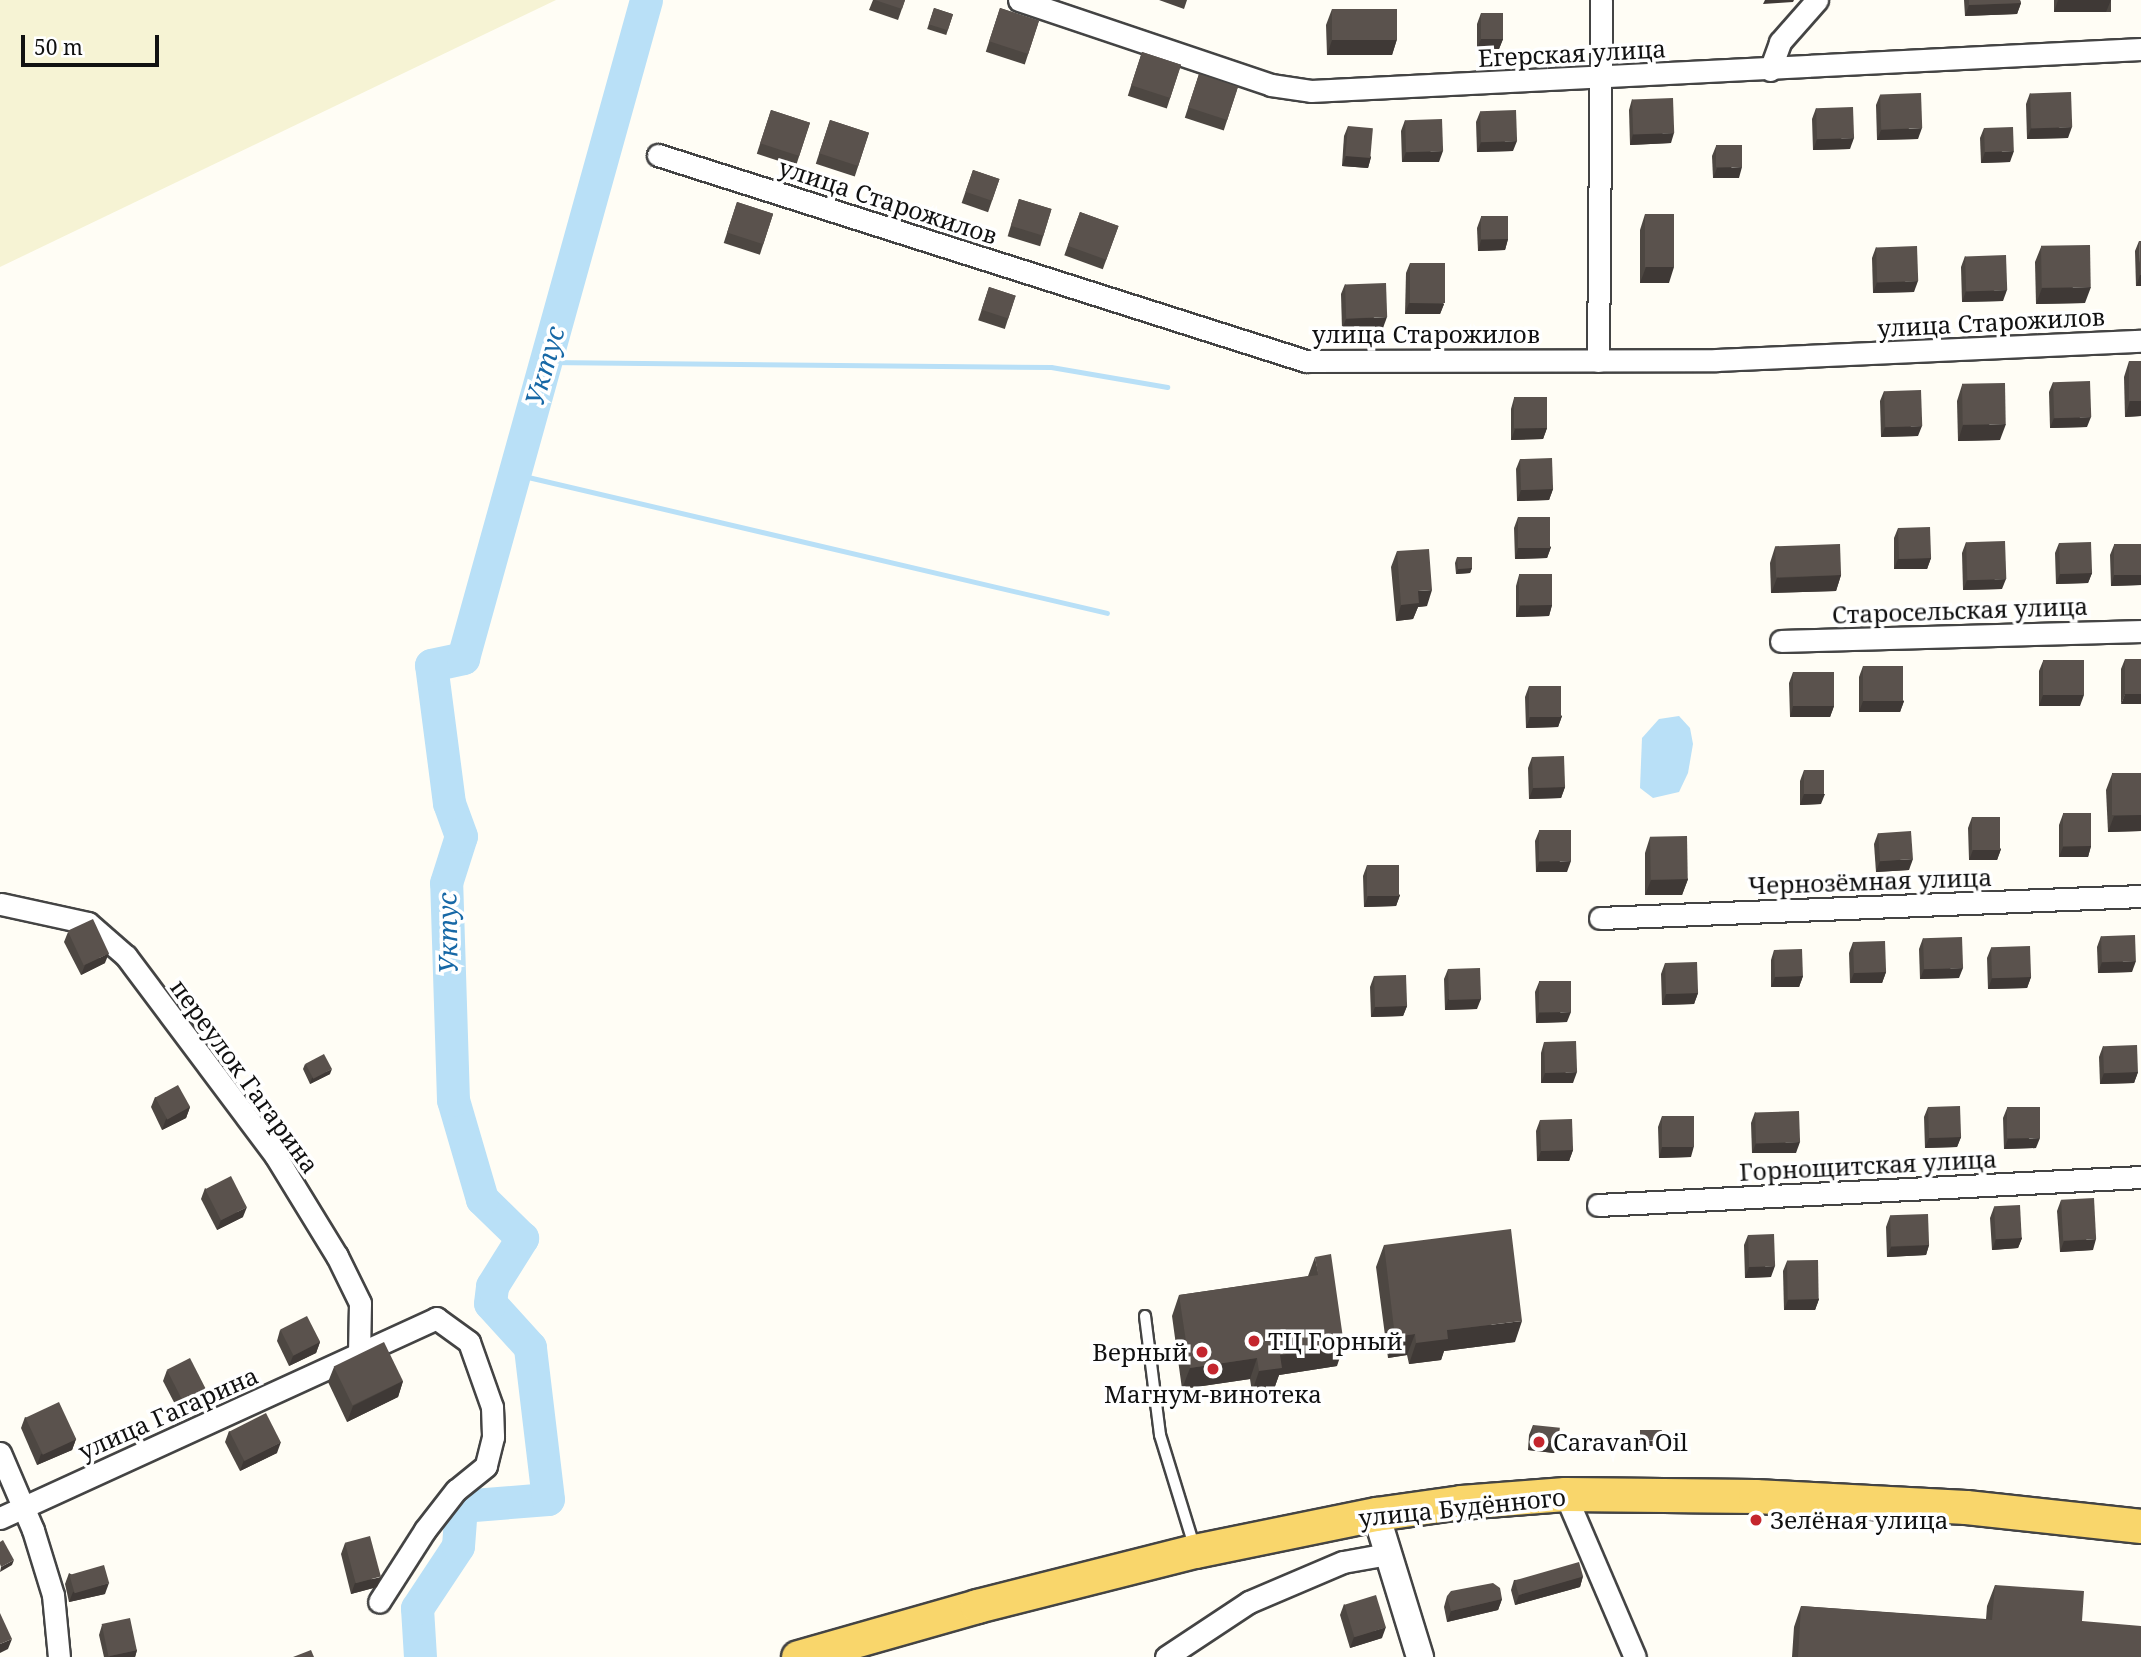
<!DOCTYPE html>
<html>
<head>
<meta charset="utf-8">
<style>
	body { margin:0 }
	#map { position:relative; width:2141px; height:1657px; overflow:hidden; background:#fffdf5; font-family:"Noto Serif",serif }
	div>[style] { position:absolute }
	.farmland>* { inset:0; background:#f6f3d4 }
	.water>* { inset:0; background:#b9e0f7 }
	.stream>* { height:5px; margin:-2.5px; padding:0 2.5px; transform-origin:2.5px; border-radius:2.5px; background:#b9e0f7 }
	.river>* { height:33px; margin:-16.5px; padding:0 16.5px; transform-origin:16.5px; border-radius:16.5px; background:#b9e0f7 }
	.roads { filter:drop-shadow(2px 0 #444) drop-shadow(-2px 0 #444) drop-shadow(0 2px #444) drop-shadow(0 -2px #444) }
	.service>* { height:10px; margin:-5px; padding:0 5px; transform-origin:5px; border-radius:5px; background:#fff }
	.minor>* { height:21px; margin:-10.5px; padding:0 10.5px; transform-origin:10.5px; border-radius:10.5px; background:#fff }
	.tertiary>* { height:26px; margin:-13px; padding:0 13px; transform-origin:13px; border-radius:13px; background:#fff }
	.primary>* { height:33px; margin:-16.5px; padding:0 16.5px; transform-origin:16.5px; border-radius:16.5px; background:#f9d66b }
	.wall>* { inset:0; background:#4d4742; transform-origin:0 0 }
	.shaded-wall>* { inset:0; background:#3f3936 }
	.building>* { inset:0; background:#5a524d; transform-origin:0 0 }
	.dots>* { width:19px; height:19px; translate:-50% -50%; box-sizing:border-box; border:4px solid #fff; border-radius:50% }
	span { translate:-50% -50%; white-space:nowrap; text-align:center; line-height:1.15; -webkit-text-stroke:7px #fff; paint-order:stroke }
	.street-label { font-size:24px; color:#111 }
	.poi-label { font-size:24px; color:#111 }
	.left { translate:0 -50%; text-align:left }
	.right { translate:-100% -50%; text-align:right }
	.water-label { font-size:26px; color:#1768a6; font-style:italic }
	.scale { position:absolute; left:21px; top:35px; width:138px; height:32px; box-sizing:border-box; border:4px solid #111; border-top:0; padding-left:9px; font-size:21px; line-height:24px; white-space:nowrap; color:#111; -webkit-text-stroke:5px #fff; paint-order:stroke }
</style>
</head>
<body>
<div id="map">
	<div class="farmland">
		<div style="clip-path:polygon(0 0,556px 0,0 267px)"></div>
	</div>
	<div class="water">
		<div style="clip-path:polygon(1679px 716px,1690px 728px,1693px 744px,1688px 773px,1679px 792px,1653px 798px,1640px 788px,1642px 738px,1659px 719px)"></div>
	</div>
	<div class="stream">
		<div style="left:546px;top:362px;width:505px;rotate:0.57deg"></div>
		<div style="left:1051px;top:367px;width:118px;rotate:9.8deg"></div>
		<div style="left:515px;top:474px;width:608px;rotate:13.21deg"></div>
	</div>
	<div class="river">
		<div style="left:420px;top:1657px;width:49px;rotate:-93.5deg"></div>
		<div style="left:417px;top:1608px;width:74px;rotate:-56.5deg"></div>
		<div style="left:458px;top:1546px;width:40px;rotate:-85.7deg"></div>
		<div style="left:461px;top:1506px;width:87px;rotate:-4.6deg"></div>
		<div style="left:548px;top:1499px;width:153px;rotate:-96.8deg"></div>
		<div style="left:530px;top:1347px;width:59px;rotate:-132.3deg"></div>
		<div style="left:490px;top:1303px;width:17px;rotate:-83deg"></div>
		<div style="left:492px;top:1286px;width:57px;rotate:-58deg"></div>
		<div style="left:522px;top:1238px;width:56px;rotate:-135.7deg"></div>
		<div style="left:482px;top:1199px;width:103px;rotate:-106.3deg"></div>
		<div style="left:453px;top:1100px;width:217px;rotate:-91.8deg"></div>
		<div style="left:446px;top:883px;width:49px;rotate:-72.3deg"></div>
		<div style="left:461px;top:836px;width:35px;rotate:-110deg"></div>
		<div style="left:449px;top:803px;width:139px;rotate:-97.4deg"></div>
		<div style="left:431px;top:665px;width:33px;rotate:-12deg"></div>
		<div style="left:463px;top:658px;width:683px;rotate:-74.46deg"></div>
	</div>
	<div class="roads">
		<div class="service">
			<div style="left:1145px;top:1316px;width:120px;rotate:82.8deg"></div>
			<div style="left:1160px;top:1435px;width:119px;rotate:72.9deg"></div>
		</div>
		<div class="minor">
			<div style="left:1019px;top:0;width:266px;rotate:18.6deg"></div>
			<div style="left:1271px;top:85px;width:40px;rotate:8.5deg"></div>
			<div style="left:1311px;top:91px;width:831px;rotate:-2.9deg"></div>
			<div style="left:1770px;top:70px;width:30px;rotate:-70deg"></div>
			<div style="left:1780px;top:42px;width:56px;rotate:-48.6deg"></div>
			<div style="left:658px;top:155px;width:680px;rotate:17.64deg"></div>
			<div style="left:1306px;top:361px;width:410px;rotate:-0.1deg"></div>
			<div style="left:1716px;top:360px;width:425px;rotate:-2.6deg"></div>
			<div style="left:1598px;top:361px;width:361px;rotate:-89.5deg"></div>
			<div style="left:1781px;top:641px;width:360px;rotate:-1.6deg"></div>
			<div style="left:1px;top:904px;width:89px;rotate:12.3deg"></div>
			<div style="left:88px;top:923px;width:50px;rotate:41deg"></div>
			<div style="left:126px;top:956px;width:249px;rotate:53.2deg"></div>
			<div style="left:275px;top:1155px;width:119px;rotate:58.5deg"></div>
			<div style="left:337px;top:1256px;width:52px;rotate:63.9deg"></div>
			<div style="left:360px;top:1303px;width:54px;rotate:91.1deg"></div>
			<div style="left:1600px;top:918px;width:541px;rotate:-2.33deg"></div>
			<div style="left:1598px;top:1205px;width:544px;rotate:-2.95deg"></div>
			<div style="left:0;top:1453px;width:84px;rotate:66.8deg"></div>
			<div style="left:33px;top:1530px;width:68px;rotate:72.9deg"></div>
			<div style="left:53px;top:1595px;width:62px;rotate:84.5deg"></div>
			<div style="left:1565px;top:1494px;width:177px;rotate:66.8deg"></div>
			<div style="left:0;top:1518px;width:480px;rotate:-24.6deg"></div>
			<div style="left:436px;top:1318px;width:41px;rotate:36deg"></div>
			<div style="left:469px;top:1342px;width:69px;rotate:70.5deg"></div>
			<div style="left:492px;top:1407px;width:30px;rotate:88deg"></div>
			<div style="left:493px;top:1437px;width:30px;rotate:104deg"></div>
			<div style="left:486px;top:1466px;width:38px;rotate:141deg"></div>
			<div style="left:456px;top:1490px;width:51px;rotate:127.8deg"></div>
			<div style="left:425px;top:1530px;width:85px;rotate:122.6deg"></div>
			<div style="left:1166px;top:1657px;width:100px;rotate:-33.5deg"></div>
			<div style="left:1249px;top:1602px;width:102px;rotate:-23.1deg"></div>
			<div style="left:1343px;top:1562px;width:46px;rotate:-10.1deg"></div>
		</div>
		<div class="tertiary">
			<div style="left:1376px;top:1514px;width:150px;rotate:72.9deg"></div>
		</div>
		<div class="primary">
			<div style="left:798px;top:1657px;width:186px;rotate:-15.9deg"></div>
			<div style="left:977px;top:1606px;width:225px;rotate:-14.2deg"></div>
			<div style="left:1195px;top:1551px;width:185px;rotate:-11.6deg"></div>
			<div style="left:1376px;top:1514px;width:86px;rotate:-8deg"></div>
			<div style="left:1461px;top:1502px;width:104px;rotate:-4.4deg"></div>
			<div style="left:1565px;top:1494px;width:190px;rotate:0.6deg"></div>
			<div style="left:1755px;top:1496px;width:211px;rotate:3deg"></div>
			<div style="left:1966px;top:1507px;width:176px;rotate:6.2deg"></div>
		</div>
	</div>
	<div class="wall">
		<div style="clip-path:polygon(873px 0,905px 0,898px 20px,869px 10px)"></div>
		<div style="clip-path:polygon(1159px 0,1187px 0,1184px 9px)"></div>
		<div style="clip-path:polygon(1964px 0,2020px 0,2021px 3px,2017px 14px,1965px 16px)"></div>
		<div style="left:2054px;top:0;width:57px;height:12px"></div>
		<div style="left:934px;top:8px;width:20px;height:22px;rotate:18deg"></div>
		<div style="left:1000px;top:8px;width:41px;height:46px;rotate:18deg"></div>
		<div style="clip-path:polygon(1332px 9px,1397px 39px,1392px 55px,1327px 55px,1326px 25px)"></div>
		<div style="clip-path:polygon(1481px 13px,1503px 39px,1499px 49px,1477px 49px,1477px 24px)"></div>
		<div style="left:1142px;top:52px;width:41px;height:46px;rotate:18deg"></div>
		<div style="left:1199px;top:74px;width:41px;height:46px;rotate:18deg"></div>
		<div style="clip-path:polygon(2030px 93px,2068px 138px,2027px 139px,2026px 104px)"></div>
		<div style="clip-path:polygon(1880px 95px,1918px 139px,1877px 140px,1876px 105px)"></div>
		<div style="clip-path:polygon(1632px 99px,1671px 143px,1630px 145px,1629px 110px)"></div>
		<div style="clip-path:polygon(1816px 108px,1850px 149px,1813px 150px,1812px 119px)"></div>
		<div style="left:771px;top:110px;width:41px;height:46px;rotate:18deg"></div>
		<div style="clip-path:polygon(1480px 112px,1513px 151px,1477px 152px,1476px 122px)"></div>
		<div style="left:830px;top:120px;width:41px;height:46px;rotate:18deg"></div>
		<div style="clip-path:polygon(1405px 120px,1439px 162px,1402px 162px,1401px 131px)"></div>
		<div style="clip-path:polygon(1348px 126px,1371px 157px,1368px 168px,1342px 166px,1344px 136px)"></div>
		<div style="clip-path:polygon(1984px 128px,2010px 162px,1981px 163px,1980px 138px)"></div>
		<div style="clip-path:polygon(1716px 146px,1739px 178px,1713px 178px,1712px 156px)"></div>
		<div style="left:973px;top:170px;width:28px;height:35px;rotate:19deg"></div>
		<div style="left:1019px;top:199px;width:34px;height:39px;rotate:17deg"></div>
		<div style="left:737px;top:202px;width:38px;height:43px;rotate:18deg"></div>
		<div style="left:1080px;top:212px;width:41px;height:46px;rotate:20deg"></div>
		<div style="clip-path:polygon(1645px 214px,1669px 283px,1640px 283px,1640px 230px)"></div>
		<div style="clip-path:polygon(1481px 217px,1508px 239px,1505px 250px,1478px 251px,1477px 228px)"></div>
		<div style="clip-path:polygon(2139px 241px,2141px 286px,2136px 286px,2135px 251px)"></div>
		<div style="clip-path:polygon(1876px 247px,1914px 292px,1873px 293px,1872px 258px)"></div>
		<div style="clip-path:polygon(2041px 247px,2085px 303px,2036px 304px,2035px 262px)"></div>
		<div style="clip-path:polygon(1965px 256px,2003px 301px,1962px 302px,1961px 267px)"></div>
		<div style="clip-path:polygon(1410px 263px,1444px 304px,1440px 314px,1405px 314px,1406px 273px)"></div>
		<div style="clip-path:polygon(1345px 284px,1383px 328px,1342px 329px,1341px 294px)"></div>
		<div style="left:989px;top:287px;width:28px;height:35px;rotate:18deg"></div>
		<div style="clip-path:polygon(2129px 361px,2141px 416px,2125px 417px,2124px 377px)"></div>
		<div style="clip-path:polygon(2053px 382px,2087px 427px,2050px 428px,2049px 392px)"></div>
		<div style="clip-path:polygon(1962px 385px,2000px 440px,1958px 441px,1957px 401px)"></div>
		<div style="clip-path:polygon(1884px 391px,1918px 436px,1881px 437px,1880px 401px)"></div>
		<div style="clip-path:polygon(1514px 398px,1547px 428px,1543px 439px,1511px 440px,1511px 409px)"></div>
		<div style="clip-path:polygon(1520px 459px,1553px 489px,1549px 500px,1517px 501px,1516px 469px)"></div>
		<div style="clip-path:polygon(1518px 517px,1551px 547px,1547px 558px,1515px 559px,1514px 528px)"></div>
		<div style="clip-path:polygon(1898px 528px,1931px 558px,1927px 569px,1894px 569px,1894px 538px)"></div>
		<div style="clip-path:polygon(1966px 542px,2002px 589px,1963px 590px,1962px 553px)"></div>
		<div style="clip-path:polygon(2059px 543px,2092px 573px,2088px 583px,2056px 584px,2055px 553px)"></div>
		<div style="clip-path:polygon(2141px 544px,2141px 585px,2111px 586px,2110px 555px,2114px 545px)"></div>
		<div style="clip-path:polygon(1775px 547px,1841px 575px,1836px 591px,1771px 593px,1770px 563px)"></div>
		<div style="clip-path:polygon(1397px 551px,1427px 606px,1418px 607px,1413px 619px,1396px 621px,1391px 567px)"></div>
		<div style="clip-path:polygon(1457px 557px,1472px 568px,1470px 573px,1456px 574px,1455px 563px)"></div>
		<div style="clip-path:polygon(1519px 575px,1552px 605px,1549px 616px,1516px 617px,1516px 586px)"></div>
		<div style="clip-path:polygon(2125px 659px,2141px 659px,2121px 704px,2121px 669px)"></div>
		<div style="clip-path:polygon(2043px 661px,2080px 706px,2039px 706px,2039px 671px)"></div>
		<div style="clip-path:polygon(1863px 666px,1904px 701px,1900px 712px,1859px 712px,1859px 677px)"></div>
		<div style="clip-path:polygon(1793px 672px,1834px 706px,1830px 717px,1790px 717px,1789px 683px)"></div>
		<div style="clip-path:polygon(1529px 686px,1562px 716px,1558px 727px,1526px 728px,1525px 697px)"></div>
		<div style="clip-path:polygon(1532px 757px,1565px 787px,1561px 798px,1529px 799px,1528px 768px)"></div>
		<div style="clip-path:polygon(1804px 770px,1821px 804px,1800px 805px,1800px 781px)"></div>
		<div style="clip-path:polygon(2141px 773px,2141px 831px,2108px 832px,2106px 790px,2112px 774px)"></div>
		<div style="clip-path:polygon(2063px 814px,2091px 846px,2088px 857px,2059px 857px,2059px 825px)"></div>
		<div style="clip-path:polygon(1972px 817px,2001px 849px,1997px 860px,1969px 860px,1968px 828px)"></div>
		<div style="clip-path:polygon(1539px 831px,1567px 872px,1536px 872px,1535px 841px)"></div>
		<div style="clip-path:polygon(1878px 833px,1909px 870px,1876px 872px,1874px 844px)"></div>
		<div style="clip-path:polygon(1650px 837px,1688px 879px,1682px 895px,1645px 895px,1645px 853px)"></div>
		<div style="clip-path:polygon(1367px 865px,1400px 895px,1396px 906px,1364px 907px,1363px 876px)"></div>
		<div style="clip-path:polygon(68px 932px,105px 963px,81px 975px,64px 942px)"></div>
		<div style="clip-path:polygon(2101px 936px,2132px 972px,2098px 973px,2097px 947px)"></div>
		<div style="clip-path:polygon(1923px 938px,1959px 978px,1920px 979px,1919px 949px)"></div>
		<div style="clip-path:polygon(1853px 942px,1886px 972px,1882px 983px,1850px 983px,1849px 953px)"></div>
		<div style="clip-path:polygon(1991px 948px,2031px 977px,2027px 988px,1988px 989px,1987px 958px)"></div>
		<div style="clip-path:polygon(1774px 950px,1803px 976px,1799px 987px,1771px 987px,1771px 960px)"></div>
		<div style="clip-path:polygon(1665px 963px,1698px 993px,1694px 1004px,1662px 1005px,1661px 974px)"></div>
		<div style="clip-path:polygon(1448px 969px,1477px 1009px,1445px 1010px,1444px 979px)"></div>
		<div style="clip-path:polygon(1374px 976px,1407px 1006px,1403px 1016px,1371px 1017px,1370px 987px)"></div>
		<div style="clip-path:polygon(1539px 982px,1567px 1022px,1536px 1023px,1535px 992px)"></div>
		<div style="clip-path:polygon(1544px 1042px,1573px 1083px,1541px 1083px,1541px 1053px)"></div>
		<div style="clip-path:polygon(2103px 1046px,2138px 1072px,2134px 1083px,2100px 1084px,2099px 1057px)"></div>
		<div style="clip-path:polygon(305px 1064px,330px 1074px,310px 1084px,303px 1069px)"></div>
		<div style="clip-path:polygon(155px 1097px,190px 1107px,186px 1118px,162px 1130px,151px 1107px)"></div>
		<div style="clip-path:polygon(1928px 1107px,1961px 1137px,1957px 1147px,1925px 1148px,1924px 1117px)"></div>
		<div style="clip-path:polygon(2007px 1108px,2036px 1148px,2004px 1149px,2003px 1118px)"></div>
		<div style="clip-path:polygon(1755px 1112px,1796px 1153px,1752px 1153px,1751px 1123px)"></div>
		<div style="clip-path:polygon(1662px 1116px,1691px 1157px,1659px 1158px,1658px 1127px)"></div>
		<div style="clip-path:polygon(1540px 1120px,1573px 1150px,1569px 1161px,1537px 1161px,1536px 1131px)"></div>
		<div style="clip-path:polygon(205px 1188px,243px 1217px,217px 1230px,201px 1199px)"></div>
		<div style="clip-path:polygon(2061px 1200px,2093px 1250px,2060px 1252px,2057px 1211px)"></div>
		<div style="clip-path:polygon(1994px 1207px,2022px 1238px,2018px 1248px,1992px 1250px,1990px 1218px)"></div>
		<div style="clip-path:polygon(1890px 1216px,1929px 1245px,1926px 1255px,1887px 1257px,1886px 1227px)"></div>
		<div style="clip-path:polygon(1748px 1235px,1771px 1277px,1745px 1278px,1744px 1245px)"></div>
		<div style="clip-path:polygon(1384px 1245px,1515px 1342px,1444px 1351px,1441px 1360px,1409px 1364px,1407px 1355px,1388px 1358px,1376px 1267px)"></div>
		<div style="clip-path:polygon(1315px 1257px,1337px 1366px,1279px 1375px,1274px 1389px,1252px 1392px,1250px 1379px,1182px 1389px,1172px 1316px,1179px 1295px,1308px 1276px)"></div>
		<div style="clip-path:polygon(1787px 1261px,1819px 1299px,1815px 1310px,1784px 1310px,1783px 1271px)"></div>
		<div style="clip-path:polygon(280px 1330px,320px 1342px,316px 1353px,289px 1366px,277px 1341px)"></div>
		<div style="clip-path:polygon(334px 1367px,403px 1381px,398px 1397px,347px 1422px,328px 1382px)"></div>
		<div style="clip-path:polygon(167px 1370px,201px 1398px,178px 1410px,163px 1381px)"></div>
		<div style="clip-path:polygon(25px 1417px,76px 1439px,72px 1450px,37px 1465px,21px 1428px)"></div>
		<div style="clip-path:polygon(1533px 1425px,1558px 1442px,1554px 1453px,1528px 1450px,1529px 1435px)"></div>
		<div style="clip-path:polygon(229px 1431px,277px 1453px,240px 1471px,225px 1442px)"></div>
		<div style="clip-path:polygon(345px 1543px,377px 1587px,351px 1594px,341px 1554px)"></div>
		<div style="clip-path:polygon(69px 1573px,105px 1594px,69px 1602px,65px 1584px)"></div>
		<div style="clip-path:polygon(1583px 1576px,1580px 1587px,1515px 1605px,1511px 1590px,1514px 1580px)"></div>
		<div style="clip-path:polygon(1995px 1585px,2082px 1621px,2141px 1657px,1792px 1657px,1794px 1627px,1801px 1606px,1986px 1619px,1987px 1606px)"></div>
		<div style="clip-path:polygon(1447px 1596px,1502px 1599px,1498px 1610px,1447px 1622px,1444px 1607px)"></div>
		<div style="clip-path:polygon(1344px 1604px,1382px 1638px,1350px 1648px,1340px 1615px)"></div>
		<div style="clip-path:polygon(102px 1625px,137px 1650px,135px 1657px,104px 1657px,99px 1635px)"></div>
	</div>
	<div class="shaded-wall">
		<div style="clip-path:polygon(1765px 0,1794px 0,1793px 2px,1763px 4px)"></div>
		<div style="clip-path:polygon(2058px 0,2111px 0,2106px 12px,2054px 12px)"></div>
		<div style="clip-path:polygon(2021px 3px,2017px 14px,1965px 16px,1969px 5px)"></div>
		<div style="clip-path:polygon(1397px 39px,1392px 55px,1327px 55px,1332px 40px)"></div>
		<div style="clip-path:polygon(1481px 39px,1503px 39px,1499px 49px,1477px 49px)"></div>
		<div style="clip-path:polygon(2072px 127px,2068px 138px,2027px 139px,2031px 128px)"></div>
		<div style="clip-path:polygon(1922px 128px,1918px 139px,1877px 140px,1881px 130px)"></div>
		<div style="clip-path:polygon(1674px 133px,1671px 143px,1630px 145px,1633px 134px)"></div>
		<div style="clip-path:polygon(1854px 138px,1850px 149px,1813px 150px,1817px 139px)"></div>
		<div style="clip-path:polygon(1517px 141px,1513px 151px,1477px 152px,1481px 142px)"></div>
		<div style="clip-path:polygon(1443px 151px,1439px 162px,1402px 162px,1406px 152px)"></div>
		<div style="clip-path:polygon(2014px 151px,2010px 162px,1981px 163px,1985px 152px)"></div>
		<div style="clip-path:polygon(1346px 156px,1371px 157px,1368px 168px,1342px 166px)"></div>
		<div style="clip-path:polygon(1742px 167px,1739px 178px,1713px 178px,1717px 168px)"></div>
		<div style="clip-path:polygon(1508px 239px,1505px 250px,1478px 251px,1481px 240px)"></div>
		<div style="clip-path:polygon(1646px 267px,1674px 267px,1669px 283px,1640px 283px)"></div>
		<div style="clip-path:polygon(2140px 275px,2141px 275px,2141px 286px,2136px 286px)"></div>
		<div style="clip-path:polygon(1918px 281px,1914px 292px,1873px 293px,1877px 282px)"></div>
		<div style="clip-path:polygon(2091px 287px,2085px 303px,2036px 304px,2042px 288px)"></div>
		<div style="clip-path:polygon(2007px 290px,2003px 301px,1962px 302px,1966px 291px)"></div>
		<div style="clip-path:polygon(1409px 303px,1444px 304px,1440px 314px,1405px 314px)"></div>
		<div style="clip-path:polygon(1387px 317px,1383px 328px,1342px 329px,1346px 319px)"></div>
		<div style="clip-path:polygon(2130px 401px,2141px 401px,2141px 416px,2125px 417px)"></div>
		<div style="clip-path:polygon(2091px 417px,2087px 427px,2050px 428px,2054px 418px)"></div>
		<div style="clip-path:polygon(2006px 424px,2000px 440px,1958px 441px,1963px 425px)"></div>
		<div style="clip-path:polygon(1922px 426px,1918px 436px,1881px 437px,1885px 427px)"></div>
		<div style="clip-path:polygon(1547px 428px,1543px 439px,1511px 440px,1515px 429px)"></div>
		<div style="clip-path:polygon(1553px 489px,1549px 500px,1517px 501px,1521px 490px)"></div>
		<div style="clip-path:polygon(1551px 547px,1547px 558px,1515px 559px,1518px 548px)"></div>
		<div style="clip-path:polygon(1931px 558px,1927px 569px,1894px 569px,1898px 559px)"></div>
		<div style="clip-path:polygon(1472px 568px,1470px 573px,1456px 574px,1458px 569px)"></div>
		<div style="clip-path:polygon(2092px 573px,2088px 583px,2056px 584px,2060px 574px)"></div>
		<div style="clip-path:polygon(1841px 575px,1836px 591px,1771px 593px,1777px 578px)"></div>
		<div style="clip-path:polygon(2114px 575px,2141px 575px,2141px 585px,2111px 586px)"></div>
		<div style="clip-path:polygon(2006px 579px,2002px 589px,1963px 590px,1967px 580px)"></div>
		<div style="clip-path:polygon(1432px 590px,1427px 606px,1418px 607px,1413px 619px,1396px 621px,1401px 605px,1418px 591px)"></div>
		<div style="clip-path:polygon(1552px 605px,1549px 616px,1516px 617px,1520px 606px)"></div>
		<div style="clip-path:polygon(2141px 693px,2141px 704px,2121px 704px,2125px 694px)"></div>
		<div style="clip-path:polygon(2043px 695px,2084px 695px,2080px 706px,2039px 706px)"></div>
		<div style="clip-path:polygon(1863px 701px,1904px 701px,1900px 712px,1859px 712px)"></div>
		<div style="clip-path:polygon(1793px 706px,1834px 706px,1830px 717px,1790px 717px)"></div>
		<div style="clip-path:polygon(1562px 716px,1558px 727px,1526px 728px,1530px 717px)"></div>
		<div style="clip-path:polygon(1565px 787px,1561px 798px,1529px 799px,1533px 788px)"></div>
		<div style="clip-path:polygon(1804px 794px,1825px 794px,1821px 804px,1800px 805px)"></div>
		<div style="clip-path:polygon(2141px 815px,2141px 831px,2108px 832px,2114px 816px)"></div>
		<div style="clip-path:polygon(2091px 846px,2088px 857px,2059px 857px,2063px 847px)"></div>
		<div style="clip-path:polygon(2001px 849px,1997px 860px,1969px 860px,1973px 850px)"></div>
		<div style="clip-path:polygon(1913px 859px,1909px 870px,1876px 872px,1880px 861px)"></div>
		<div style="clip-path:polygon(1571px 861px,1567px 872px,1536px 872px,1539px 862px)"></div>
		<div style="clip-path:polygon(1688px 879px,1682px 895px,1645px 895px,1651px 880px)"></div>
		<div style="clip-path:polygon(1400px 895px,1396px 906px,1364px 907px,1368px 896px)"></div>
		<div style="clip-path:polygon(109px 953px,105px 963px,81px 975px,85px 965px)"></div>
		<div style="clip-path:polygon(2136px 961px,2132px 972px,2098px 973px,2102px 962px)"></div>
		<div style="clip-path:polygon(1963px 968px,1959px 978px,1920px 979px,1924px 969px)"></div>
		<div style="clip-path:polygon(1886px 972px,1882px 983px,1850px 983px,1854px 973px)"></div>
		<div style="clip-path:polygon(1803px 976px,1799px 987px,1771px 987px,1775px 977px)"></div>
		<div style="clip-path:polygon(2031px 977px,2027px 988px,1988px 989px,1992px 978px)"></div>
		<div style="clip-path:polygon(1698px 993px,1694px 1004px,1662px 1005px,1666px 994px)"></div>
		<div style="clip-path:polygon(1448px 999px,1481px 999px,1477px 1009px,1445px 1010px)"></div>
		<div style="clip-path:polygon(1407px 1006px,1403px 1016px,1371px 1017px,1375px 1007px)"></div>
		<div style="clip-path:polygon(1571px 1012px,1567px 1022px,1536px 1023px,1539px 1013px)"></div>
		<div style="clip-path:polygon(332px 1069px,330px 1074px,310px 1084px,312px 1078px)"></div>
		<div style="clip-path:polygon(1577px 1072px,1573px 1083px,1541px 1083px,1545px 1073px)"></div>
		<div style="clip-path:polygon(2138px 1072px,2134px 1083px,2100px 1084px,2104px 1073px)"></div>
		<div style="clip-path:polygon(190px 1107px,186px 1118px,162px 1130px,166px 1119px)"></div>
		<div style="clip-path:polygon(1961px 1137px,1957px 1147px,1925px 1148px,1929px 1138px)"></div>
		<div style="clip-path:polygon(2040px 1138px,2036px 1148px,2004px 1149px,2008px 1139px)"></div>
		<div style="clip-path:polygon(1800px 1142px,1796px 1153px,1752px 1153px,1756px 1143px)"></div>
		<div style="clip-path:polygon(1694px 1146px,1691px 1157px,1659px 1158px,1662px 1147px)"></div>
		<div style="clip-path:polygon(1573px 1150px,1569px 1161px,1537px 1161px,1541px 1151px)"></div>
		<div style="clip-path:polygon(247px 1207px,243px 1217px,217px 1230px,221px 1220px)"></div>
		<div style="clip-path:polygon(2022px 1238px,2018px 1248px,1992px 1250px,1996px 1239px)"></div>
		<div style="clip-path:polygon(2096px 1239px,2093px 1250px,2060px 1252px,2064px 1241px)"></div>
		<div style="clip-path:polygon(1929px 1245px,1926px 1255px,1887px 1257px,1891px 1247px)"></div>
		<div style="clip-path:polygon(1775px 1266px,1771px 1277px,1745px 1278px,1749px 1267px)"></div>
		<div style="clip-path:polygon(1819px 1299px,1815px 1310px,1784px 1310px,1788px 1300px)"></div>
		<div style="clip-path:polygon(1522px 1321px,1515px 1342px,1444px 1351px,1441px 1360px,1409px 1364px,1416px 1343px,1447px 1330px)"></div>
		<div style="clip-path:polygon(1415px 1334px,1407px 1355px,1388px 1358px,1395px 1337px)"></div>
		<div style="clip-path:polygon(320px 1342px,316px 1353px,289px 1366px,293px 1356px)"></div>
		<div style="clip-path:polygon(1344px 1345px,1337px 1366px,1279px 1375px,1274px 1389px,1252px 1392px,1259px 1371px,1280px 1355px)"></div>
		<div style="clip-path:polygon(1257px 1358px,1250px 1379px,1182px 1389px,1190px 1368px)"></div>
		<div style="clip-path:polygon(403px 1381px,398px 1397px,347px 1422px,353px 1406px)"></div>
		<div style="clip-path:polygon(205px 1388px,201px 1398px,178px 1410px,182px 1400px)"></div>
		<div style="clip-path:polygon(76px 1439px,72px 1450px,37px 1465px,41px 1454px)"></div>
		<div style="clip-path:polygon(1532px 1439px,1558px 1442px,1554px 1453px,1528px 1450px)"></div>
		<div style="clip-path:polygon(1640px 1440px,1662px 1441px,1660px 1446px,1638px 1446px)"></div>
		<div style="clip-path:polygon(281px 1442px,277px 1453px,240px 1471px,244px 1460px)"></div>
		<div style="clip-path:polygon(14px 1560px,12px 1565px,0 1572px,1px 1567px)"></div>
		<div style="clip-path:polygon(1583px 1576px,1580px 1587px,1515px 1605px,1519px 1595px)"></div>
		<div style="clip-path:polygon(381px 1577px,377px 1587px,351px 1594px,355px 1583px)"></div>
		<div style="clip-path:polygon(109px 1583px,105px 1594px,69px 1602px,73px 1592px)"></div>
		<div style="clip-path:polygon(1502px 1599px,1498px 1610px,1447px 1622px,1451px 1611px)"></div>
		<div style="clip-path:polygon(1386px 1627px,1382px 1638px,1350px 1648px,1354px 1637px)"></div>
		<div style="clip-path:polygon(12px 1639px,8px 1649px,0 1653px,0 1644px)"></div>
		<div style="clip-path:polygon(137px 1650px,135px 1657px,110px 1657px,110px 1656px)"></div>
	</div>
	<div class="building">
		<div style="clip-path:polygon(875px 0,905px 0,902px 9px)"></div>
		<div style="clip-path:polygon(1969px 0,2020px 0,2021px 3px,1969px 5px)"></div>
		<div style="left:934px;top:8px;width:20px;height:17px;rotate:18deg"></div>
		<div style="left:1000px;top:8px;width:41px;height:35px;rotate:18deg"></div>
		<div style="left:1332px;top:9px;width:65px;height:31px"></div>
		<div style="left:1481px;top:13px;width:22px;height:26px"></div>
		<div style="left:1142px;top:52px;width:41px;height:35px;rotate:18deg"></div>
		<div style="left:1199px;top:74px;width:41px;height:35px;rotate:18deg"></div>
		<div style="left:2071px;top:92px;width:35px;height:41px;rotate:88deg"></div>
		<div style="left:1921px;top:93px;width:35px;height:41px;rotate:88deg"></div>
		<div style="left:1673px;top:98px;width:35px;height:41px;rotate:88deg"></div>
		<div style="left:1853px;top:107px;width:31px;height:37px;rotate:88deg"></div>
		<div style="left:771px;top:110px;width:41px;height:35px;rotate:18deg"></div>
		<div style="left:1516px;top:110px;width:31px;height:36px;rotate:88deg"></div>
		<div style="left:1442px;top:119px;width:32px;height:37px;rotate:88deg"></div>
		<div style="left:830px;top:120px;width:41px;height:35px;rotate:18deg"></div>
		<div style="left:1348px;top:126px;width:25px;height:30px;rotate:5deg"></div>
		<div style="left:2013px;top:127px;width:24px;height:29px;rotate:88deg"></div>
		<div style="left:1742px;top:145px;width:22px;height:26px;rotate:90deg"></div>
		<div style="left:973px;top:170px;width:28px;height:23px;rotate:19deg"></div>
		<div style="left:1019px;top:199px;width:34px;height:28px;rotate:17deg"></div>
		<div style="left:737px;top:202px;width:38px;height:32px;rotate:18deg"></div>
		<div style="left:1080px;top:212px;width:41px;height:36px;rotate:20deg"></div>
		<div style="left:1645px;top:214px;width:29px;height:53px"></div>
		<div style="left:1508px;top:216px;width:23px;height:27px;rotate:90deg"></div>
		<div style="clip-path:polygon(2139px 241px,2141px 241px,2141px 275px,2140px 275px)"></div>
		<div style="left:2090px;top:245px;width:42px;height:49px;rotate:89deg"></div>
		<div style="left:1917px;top:246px;width:35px;height:41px;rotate:88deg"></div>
		<div style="left:2006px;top:255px;width:35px;height:41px;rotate:88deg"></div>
		<div style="left:1410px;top:263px;width:35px;height:40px"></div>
		<div style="left:1386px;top:283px;width:34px;height:41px;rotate:88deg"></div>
		<div style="left:989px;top:287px;width:28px;height:24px;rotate:18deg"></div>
		<div style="left:2129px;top:361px;width:12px;height:40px"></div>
		<div style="left:2090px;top:381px;width:36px;height:37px;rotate:88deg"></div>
		<div style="left:2005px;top:383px;width:41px;height:43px;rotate:89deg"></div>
		<div style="left:1921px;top:390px;width:36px;height:37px;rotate:88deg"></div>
		<div style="left:1547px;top:397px;width:31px;height:33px;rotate:90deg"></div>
		<div style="left:1552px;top:458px;width:31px;height:32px;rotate:88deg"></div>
		<div style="left:1518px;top:517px;width:32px;height:31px"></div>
		<div style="left:1930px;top:527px;width:31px;height:32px;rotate:88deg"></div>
		<div style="left:2005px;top:541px;width:38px;height:39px;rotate:88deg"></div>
		<div style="left:2091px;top:542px;width:31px;height:32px;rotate:88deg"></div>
		<div style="left:1840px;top:544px;width:31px;height:65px;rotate:88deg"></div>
		<div style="left:2141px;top:544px;width:31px;height:27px;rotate:90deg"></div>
		<div style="clip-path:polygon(1429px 549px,1432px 590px,1418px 591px,1419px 603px,1401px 605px,1397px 551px)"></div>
		<div style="clip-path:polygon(1457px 557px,1472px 557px,1472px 568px,1458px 569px)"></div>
		<div style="left:1552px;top:574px;width:31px;height:33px;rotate:90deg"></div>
		<div style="left:2125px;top:659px;width:16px;height:35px"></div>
		<div style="left:2084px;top:660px;width:35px;height:41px;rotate:90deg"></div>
		<div style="left:1863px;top:666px;width:40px;height:35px"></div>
		<div style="left:1793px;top:672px;width:41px;height:34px"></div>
		<div style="left:1529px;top:686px;width:32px;height:31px"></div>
		<div style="left:1564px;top:756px;width:31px;height:32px;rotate:88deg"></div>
		<div style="left:1804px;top:770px;width:20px;height:24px"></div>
		<div style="left:2141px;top:773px;width:42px;height:29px;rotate:90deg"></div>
		<div style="left:2091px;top:813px;width:33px;height:28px;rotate:90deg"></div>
		<div style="left:1972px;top:817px;width:28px;height:33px"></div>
		<div style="left:1571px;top:830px;width:31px;height:32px;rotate:90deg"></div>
		<div style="left:1911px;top:831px;width:28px;height:33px;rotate:86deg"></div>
		<div style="left:1687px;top:836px;width:43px;height:37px;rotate:89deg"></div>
		<div style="left:1367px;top:865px;width:32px;height:31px"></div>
		<div style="left:93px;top:919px;width:38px;height:28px;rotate:65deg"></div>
		<div style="left:2135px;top:935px;width:26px;height:34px;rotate:88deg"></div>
		<div style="left:1962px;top:937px;width:31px;height:39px;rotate:88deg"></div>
		<div style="left:1885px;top:941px;width:31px;height:32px;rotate:88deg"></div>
		<div style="left:2030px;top:946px;width:31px;height:39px;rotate:88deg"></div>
		<div style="left:1802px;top:949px;width:27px;height:28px;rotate:88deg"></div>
		<div style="left:1697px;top:962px;width:31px;height:32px;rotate:88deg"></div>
		<div style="left:1480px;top:968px;width:31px;height:32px;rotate:88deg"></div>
		<div style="left:1406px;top:975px;width:31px;height:32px;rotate:88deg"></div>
		<div style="left:1571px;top:981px;width:31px;height:32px;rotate:90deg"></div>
		<div style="left:1576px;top:1041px;width:31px;height:32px;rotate:88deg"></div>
		<div style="left:2137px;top:1045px;width:27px;height:34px;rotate:88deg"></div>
		<div style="left:324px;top:1054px;width:17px;height:21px;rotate:62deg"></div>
		<div style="left:178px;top:1085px;width:25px;height:26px;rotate:61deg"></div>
		<div style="left:1960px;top:1106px;width:31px;height:32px;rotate:88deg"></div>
		<div style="left:2040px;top:1107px;width:31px;height:33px;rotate:90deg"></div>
		<div style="left:1799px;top:1111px;width:31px;height:44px;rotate:88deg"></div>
		<div style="left:1662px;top:1116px;width:32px;height:31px"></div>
		<div style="left:1572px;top:1119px;width:31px;height:32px;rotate:88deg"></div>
		<div style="left:231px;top:1176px;width:35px;height:29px;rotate:63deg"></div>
		<div style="left:2094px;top:1198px;width:41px;height:33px;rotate:87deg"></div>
		<div style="left:2020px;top:1205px;width:33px;height:26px;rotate:87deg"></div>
		<div style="left:1928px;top:1214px;width:31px;height:38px;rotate:88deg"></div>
		<div style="clip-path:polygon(1511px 1229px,1522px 1321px,1447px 1330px,1448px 1339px,1416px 1343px,1415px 1334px,1395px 1337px,1384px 1245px)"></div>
		<div style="left:1774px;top:1234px;width:32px;height:26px;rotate:88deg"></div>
		<div style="clip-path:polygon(1331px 1254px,1344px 1345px,1280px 1355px,1282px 1368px,1259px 1371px,1257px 1358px,1190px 1368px,1179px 1295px,1318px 1275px,1315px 1257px)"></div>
		<div style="left:1818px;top:1260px;width:39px;height:31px;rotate:89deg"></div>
		<div style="left:307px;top:1316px;width:29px;height:30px;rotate:63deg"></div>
		<div style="left:384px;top:1342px;width:43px;height:56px;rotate:64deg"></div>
		<div style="left:190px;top:1358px;width:34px;height:26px;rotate:63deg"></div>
		<div style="left:59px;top:1402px;width:41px;height:37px;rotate:65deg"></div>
		<div style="left:266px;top:1413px;width:33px;height:41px;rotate:63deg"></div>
		<div style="left:1533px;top:1425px;width:27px;height:14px;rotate:6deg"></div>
		<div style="left:1640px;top:1430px;width:22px;height:10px"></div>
		<div style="left:370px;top:1536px;width:42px;height:26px;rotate:75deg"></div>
		<div style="clip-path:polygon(3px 1540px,14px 1560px,1px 1567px,0 1564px,0 1542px)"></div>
		<div style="left:1579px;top:1562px;width:15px;height:67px;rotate:74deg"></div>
		<div style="left:104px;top:1565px;width:19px;height:36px;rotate:74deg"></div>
		<div style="clip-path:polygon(1493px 1583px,1500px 1588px,1502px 1599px,1451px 1611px,1447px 1596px,1451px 1591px)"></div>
		<div style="clip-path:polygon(1995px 1585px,2084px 1591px,2082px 1621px,2141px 1626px,2141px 1657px,1798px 1657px,1801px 1606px,1992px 1620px)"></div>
		<div style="left:1376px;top:1595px;width:34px;height:33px;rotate:73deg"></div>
		<div style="clip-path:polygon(0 1613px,12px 1639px,0 1644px)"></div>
		<div style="left:130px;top:1618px;width:33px;height:29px;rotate:78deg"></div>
		<div style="clip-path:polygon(311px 1650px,314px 1657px,293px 1657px)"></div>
	</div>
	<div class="dots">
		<div style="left:1254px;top:1341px;background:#c4262e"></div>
		<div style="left:1202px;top:1352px;background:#c4262e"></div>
		<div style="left:1213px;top:1369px;background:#c4262e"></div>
		<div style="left:1539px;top:1442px;background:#c4262e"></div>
		<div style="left:1756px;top:1520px;background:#c4262e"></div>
	</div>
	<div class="street-label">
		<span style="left:1572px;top:53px;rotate:-3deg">Егерская улица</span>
		<span style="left:888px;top:201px;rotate:18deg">улица Старожилов</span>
		<span style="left:1991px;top:322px;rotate:-3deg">улица Старожилов</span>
		<span style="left:1426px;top:334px">улица Старожилов</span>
		<span style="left:1960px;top:610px;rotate:-2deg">Старосельская улица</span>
		<span style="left:1870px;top:881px;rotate:-2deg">Чернозёмная улица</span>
		<span style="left:245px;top:1076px;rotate:54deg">переулок Гагарина</span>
		<span style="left:1868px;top:1165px;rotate:-3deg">Горнощитская улица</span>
		<span style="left:168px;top:1413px;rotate:-24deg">улица Гагарина</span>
		<span style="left:1462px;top:1507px;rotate:-6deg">улица Будённого</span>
	</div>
	<div class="poi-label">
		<span class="left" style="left:1268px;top:1341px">ТЦ Горный</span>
		<span class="right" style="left:1188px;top:1352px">Верный</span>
		<span style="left:1213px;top:1394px">Магнум-винотека</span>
		<span class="left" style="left:1553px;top:1442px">Caravan Oil</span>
		<span class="left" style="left:1770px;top:1520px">Зелёная улица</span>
	</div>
	<div class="water-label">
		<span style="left:545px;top:366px;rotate:-74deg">Уктус</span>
		<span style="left:448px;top:933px;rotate:-91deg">Уктус</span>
	</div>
	<div class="scale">50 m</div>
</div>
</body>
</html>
